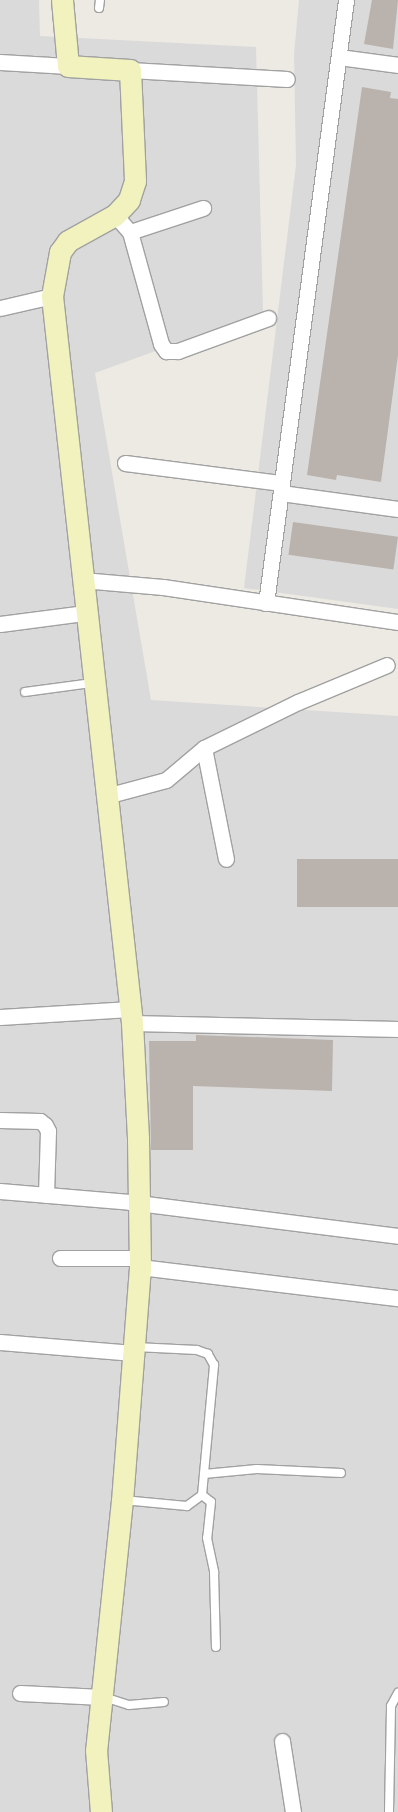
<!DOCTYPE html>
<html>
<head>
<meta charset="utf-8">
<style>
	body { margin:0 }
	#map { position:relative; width:398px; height:1812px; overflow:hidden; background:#edeae4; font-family:Overpass,sans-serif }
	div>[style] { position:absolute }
	.residential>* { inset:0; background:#dbdada }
	.building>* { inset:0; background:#bab3ad; transform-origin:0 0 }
	.roads { filter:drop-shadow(1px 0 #a1a1a1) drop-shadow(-1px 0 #a1a1a1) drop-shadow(0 1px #a1a1a1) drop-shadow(0 -1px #a1a1a1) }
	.lane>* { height:8px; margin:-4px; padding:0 4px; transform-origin:4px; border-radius:4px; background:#fff }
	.street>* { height:15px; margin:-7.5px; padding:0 7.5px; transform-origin:7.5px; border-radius:7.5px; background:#fff }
	.secondary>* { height:21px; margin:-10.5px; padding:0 10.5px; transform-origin:10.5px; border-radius:10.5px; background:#f1f2bd }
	span { translate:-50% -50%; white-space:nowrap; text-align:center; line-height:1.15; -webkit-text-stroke:4px #fff; paint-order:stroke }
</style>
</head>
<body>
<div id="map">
	<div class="residential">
		<div style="clip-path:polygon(0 0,39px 0,40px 36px,256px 47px,263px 312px,95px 373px,151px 700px,398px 716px,398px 1812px,0 1812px)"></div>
		<div style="clip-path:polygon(299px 0,398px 0,398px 609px,244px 588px,296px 165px,294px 54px)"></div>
	</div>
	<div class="building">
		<div style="clip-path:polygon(372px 0,398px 0,393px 49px,364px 44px)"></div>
		<div style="clip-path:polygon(362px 87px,391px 92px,390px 98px,398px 99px,398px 355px,381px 482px,337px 475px,336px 480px,307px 475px)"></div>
		<div style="left:293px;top:522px;width:106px;height:33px;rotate:8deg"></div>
		<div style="left:398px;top:859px;width:48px;height:101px;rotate:90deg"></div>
		<div style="clip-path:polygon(196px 1035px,333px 1040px,332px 1091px,193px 1086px,193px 1150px,151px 1150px,149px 1041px,196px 1041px)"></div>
	</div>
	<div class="roads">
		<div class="lane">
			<div style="left:99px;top:8px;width:8px;rotate:-83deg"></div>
			<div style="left:25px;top:692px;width:68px;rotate:-7.7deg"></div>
			<div style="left:204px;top:1474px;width:53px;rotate:-5.4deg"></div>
			<div style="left:257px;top:1469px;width:84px;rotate:2.7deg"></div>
			<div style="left:202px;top:1495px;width:11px;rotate:38deg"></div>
			<div style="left:211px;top:1502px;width:36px;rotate:96deg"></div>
			<div style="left:207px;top:1538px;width:35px;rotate:78deg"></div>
			<div style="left:214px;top:1572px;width:75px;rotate:88.5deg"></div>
			<div style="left:123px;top:1500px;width:64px;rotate:5.4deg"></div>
			<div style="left:187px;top:1506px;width:19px;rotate:-36deg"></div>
			<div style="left:202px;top:1495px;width:131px;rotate:-84.7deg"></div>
			<div style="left:214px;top:1365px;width:13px;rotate:-119deg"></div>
			<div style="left:208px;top:1354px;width:12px;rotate:-160deg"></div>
			<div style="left:197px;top:1350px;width:62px;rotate:-177.2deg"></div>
			<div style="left:104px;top:1697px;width:26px;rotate:18deg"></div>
			<div style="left:129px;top:1705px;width:35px;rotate:-5deg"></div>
			<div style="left:389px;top:1812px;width:106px;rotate:-88.9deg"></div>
			<div style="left:391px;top:1706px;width:15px;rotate:-62deg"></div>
		</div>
		<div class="street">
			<div style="left:339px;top:57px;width:60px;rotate:7.7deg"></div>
			<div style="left:0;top:62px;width:68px;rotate:3.4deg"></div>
			<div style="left:130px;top:70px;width:157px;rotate:3.3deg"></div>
			<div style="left:115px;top:215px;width:23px;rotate:49deg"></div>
			<div style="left:130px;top:232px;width:116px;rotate:74.5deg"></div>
			<div style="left:161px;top:344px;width:9px;rotate:54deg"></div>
			<div style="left:166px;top:351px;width:12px"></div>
			<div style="left:178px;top:351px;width:96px;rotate:-20.1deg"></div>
			<div style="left:130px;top:232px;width:77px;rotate:-18.2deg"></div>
			<div style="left:0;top:308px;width:53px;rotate:-13deg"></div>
			<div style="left:125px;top:463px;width:158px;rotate:7.3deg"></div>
			<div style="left:281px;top:493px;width:118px;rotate:7.8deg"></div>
			<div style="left:82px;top:580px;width:81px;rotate:4.9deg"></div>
			<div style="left:163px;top:587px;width:238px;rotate:8.5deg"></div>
			<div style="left:266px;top:603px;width:608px;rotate:-82.44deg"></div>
			<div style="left:0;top:624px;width:86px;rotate:-7.4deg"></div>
			<div style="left:204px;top:748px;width:113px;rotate:78.8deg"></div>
			<div style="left:106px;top:796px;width:62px;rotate:-14.9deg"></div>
			<div style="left:166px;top:780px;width:50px;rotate:-40.1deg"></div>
			<div style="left:204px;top:748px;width:105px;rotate:-26.1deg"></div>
			<div style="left:298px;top:702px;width:96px;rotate:-22.6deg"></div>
			<div style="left:0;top:1017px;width:130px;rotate:-3.5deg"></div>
			<div style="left:132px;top:1023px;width:266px;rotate:1.3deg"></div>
			<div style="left:0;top:1120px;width:40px;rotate:1.4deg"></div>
			<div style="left:40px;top:1121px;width:6px;rotate:39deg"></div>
			<div style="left:45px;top:1125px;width:7px;rotate:63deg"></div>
			<div style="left:48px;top:1131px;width:64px;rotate:91.8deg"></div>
			<div style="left:0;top:1191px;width:130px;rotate:4.8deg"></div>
			<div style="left:130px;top:1202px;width:270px;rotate:7.2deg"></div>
			<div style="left:60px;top:1258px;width:80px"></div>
			<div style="left:140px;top:1267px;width:260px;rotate:6.9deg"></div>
			<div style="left:0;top:1342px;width:134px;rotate:4.7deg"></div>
			<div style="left:20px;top:1693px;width:82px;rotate:2.8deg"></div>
			<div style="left:282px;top:1741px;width:72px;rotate:81.2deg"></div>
		</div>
		<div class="secondary">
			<div style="left:62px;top:0;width:66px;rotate:84.8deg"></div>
			<div style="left:68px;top:66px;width:62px;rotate:3.7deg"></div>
			<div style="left:130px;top:70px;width:111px;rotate:87.4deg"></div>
			<div style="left:135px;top:181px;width:20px;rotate:108deg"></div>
			<div style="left:129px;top:200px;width:21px;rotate:133deg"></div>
			<div style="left:115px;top:215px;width:54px;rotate:151deg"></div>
			<div style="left:68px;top:241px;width:14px;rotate:126deg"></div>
			<div style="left:60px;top:252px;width:45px;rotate:100.3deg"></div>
			<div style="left:52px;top:296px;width:731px;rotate:83.72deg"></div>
			<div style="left:132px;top:1023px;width:116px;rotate:87deg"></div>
			<div style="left:138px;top:1139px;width:128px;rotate:89.1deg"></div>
			<div style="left:140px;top:1267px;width:234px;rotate:94.4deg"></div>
			<div style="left:122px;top:1500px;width:251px;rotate:95.9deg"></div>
			<div style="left:96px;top:1750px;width:62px;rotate:85.4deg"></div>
		</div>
	</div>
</div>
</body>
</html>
